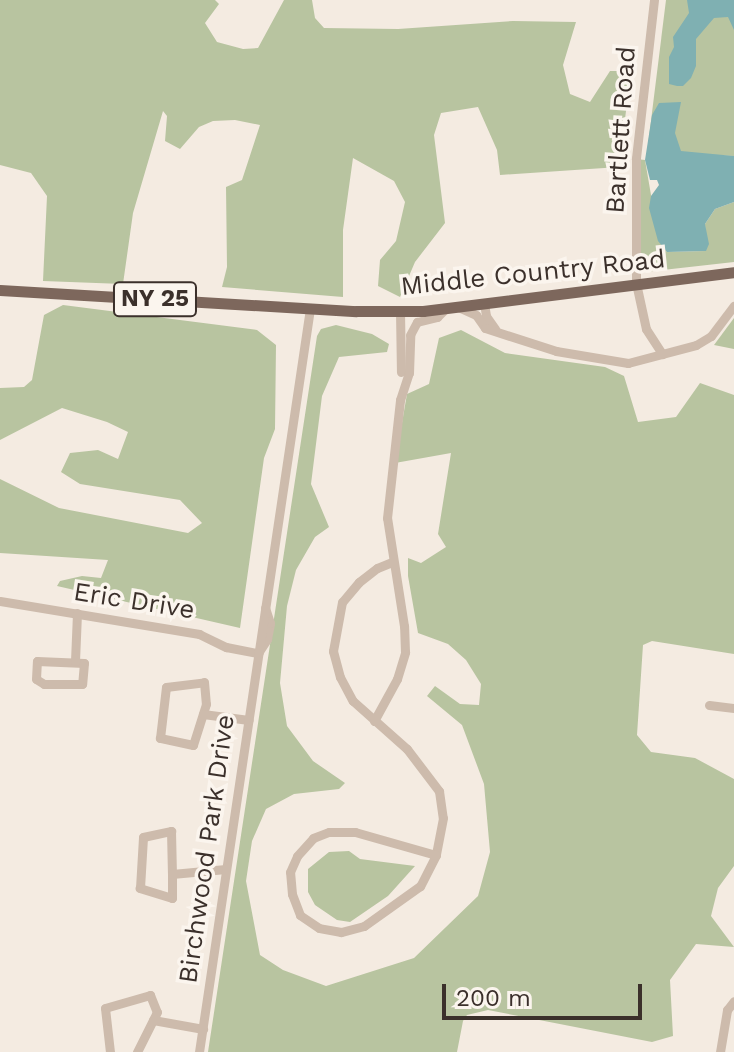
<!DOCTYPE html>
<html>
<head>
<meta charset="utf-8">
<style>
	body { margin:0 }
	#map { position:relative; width:734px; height:1052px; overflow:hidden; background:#f4ebe1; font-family:"Work Sans",sans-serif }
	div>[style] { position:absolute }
	.green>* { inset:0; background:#b8c4a0 }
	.water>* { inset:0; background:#7fb0b2 }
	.minor>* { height:9px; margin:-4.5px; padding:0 4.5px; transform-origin:4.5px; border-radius:4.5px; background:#cdbbac }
	.major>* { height:11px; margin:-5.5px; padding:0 5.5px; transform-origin:5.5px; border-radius:5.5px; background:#7d675c }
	span { translate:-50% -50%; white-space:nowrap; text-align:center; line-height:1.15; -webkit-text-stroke:7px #fbf5ee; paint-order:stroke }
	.shield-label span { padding:2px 6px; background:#fbf5ee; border:2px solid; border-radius:6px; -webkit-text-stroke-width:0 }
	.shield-label { font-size:24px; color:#3b302b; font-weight:700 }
	.street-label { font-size:26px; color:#3b302b }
	.scale { position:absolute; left:442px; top:984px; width:200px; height:36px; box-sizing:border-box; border:4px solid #3b302b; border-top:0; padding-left:10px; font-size:24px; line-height:28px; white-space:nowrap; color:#3b302b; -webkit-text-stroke:6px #fbf5ee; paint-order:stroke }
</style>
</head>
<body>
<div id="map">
	<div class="green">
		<div style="clip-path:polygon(0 0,215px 0,219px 4px,205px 23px,217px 42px,243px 49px,258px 48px,284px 0,312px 0,315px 18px,324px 28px,398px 29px,513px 21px,576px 22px,563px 65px,570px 94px,590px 102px,610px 71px,631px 71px,619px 167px,500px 175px,497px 150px,478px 107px,441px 113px,434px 135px,445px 223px,415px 262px,400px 297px,378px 286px,380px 260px,396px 241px,405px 202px,394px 181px,353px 158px,343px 230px,343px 297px,222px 287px,227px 267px,226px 187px,242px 180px,260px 125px,235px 120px,213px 121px,199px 127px,180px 149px,165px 141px,167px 116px,163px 111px,133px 213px,123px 284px,43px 281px,47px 196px,31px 173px,0 165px)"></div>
		<div style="clip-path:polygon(666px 0,734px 0,734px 156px,647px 153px)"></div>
		<div style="clip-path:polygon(636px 159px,645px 160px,657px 230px,667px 252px,706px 251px,705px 224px,715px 209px,734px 202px,734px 262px,636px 273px)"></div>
		<div style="clip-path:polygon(63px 305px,257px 330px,276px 345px,275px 429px,264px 458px,240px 628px,57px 586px,60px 581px,82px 576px,101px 578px,108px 560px,0 553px,0 479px,59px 508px,188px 533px,202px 523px,180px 500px,80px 484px,61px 472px,70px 453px,98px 450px,118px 459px,128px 432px,107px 422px,62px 408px,0 440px,0 388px,24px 387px,32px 380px,44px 315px)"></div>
		<div style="clip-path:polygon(734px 318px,734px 349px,714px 345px)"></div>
		<div style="clip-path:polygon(336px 325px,372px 334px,389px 344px,387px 352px,339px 357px,322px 396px,311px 484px,329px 527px,315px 537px,296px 570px,287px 606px,280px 683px,287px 726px,313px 761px,345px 783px,339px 789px,294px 794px,266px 809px,252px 841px,246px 881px,260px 955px,283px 970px,326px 986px,414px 958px,478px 896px,490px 852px,484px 784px,462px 725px,427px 696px,435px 686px,460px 704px,479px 705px,481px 684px,466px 660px,448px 644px,418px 633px,408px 576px,408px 558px,421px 563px,446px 547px,438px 534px,451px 453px,395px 463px,407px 394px,429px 384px,439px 338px,461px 330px,505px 353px,605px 367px,624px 376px,638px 422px,676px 417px,700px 383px,734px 395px,734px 654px,652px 641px,643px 645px,637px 735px,651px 752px,695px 758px,734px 779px,734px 866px,718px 888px,711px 916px,734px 947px,696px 944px,670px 980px,673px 1036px,652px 1042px,488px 1010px,467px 1015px,463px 1021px,457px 1052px,208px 1052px,317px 336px,321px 329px)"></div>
		<div style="clip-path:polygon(349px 851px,360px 859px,415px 866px,388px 896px,350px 922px,337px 920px,315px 905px,308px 892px,308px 869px,329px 852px)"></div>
	</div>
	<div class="water">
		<div style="clip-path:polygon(687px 0,734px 0,734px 30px,728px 17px,714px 18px,696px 39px,696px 66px,691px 78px,683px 86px,677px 86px,669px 84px,669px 57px,674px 47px,673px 37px,689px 13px)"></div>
		<div style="clip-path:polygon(681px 102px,675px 133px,681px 151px,734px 156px,734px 202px,715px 209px,705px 224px,709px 244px,706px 251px,667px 252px,658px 241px,649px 208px,651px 196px,659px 185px,657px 180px,650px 180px,645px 160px,652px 115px,659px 103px)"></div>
	</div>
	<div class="minor">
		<div style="left:654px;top:0;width:160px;rotate:96.5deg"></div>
		<div style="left:636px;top:159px;width:124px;rotate:90deg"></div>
		<div style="left:636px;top:283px;width:47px;rotate:77.7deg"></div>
		<div style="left:646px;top:329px;width:30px;rotate:57deg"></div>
		<div style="left:484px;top:303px;width:13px;rotate:81deg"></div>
		<div style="left:486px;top:316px;width:16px;rotate:55deg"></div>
		<div style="left:458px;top:307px;width:20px;rotate:24deg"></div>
		<div style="left:476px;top:315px;width:16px;rotate:55deg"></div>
		<div style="left:485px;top:328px;width:75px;rotate:17.9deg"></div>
		<div style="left:556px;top:351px;width:73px;rotate:9.5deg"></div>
		<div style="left:628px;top:363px;width:70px;rotate:-14.8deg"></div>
		<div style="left:696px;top:345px;width:17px;rotate:-31deg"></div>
		<div style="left:711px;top:336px;width:38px;rotate:-53deg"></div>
		<div style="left:400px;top:311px;width:61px;rotate:89.1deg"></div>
		<div style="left:392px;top:562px;width:16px;rotate:158deg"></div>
		<div style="left:377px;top:568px;width:23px;rotate:142deg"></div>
		<div style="left:359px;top:582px;width:26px;rotate:130deg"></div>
		<div style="left:342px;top:602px;width:50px;rotate:100.4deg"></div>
		<div style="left:333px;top:651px;width:27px;rotate:75deg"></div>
		<div style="left:340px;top:677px;width:27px;rotate:62deg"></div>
		<div style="left:353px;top:701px;width:72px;rotate:41.6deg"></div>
		<div style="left:407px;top:749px;width:53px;rotate:52.7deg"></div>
		<div style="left:439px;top:791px;width:27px;rotate:82deg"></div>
		<div style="left:443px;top:818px;width:38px;rotate:101deg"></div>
		<div style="left:436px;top:855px;width:35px;rotate:117deg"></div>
		<div style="left:420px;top:886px;width:69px;rotate:144.5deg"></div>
		<div style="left:364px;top:926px;width:24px;rotate:165deg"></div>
		<div style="left:341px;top:932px;width:22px;rotate:-170deg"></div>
		<div style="left:319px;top:928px;width:23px;rotate:-146deg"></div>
		<div style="left:300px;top:915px;width:22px;rotate:-111deg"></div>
		<div style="left:292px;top:894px;width:22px;rotate:-95deg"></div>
		<div style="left:290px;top:872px;width:17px;rotate:-66deg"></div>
		<div style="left:297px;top:856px;width:24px;rotate:-48deg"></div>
		<div style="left:313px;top:838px;width:17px;rotate:-21deg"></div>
		<div style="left:329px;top:832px;width:26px"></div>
		<div style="left:355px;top:832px;width:84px;rotate:15.9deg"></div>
		<div style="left:0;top:601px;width:202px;rotate:9.4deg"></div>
		<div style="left:199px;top:634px;width:30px;rotate:26deg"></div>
		<div style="left:226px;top:647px;width:33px;rotate:11deg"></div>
		<div style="left:258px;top:653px;width:17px;rotate:-57deg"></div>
		<div style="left:267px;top:639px;width:16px;rotate:-79deg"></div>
		<div style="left:270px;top:623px;width:16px;rotate:-108deg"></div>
		<div style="left:37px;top:661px;width:47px;rotate:2.4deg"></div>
		<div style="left:84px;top:663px;width:21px;rotate:95deg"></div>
		<div style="left:82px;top:684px;width:38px;rotate:180deg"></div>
		<div style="left:44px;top:684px;width:9px;rotate:-148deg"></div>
		<div style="left:36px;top:679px;width:18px;rotate:-87deg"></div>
		<div style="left:75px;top:661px;width:48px;rotate:-87.6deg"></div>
		<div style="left:204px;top:682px;width:22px;rotate:85deg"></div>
		<div style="left:206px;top:704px;width:43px;rotate:107.6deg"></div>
		<div style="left:193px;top:745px;width:34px;rotate:-168deg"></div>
		<div style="left:160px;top:738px;width:51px;rotate:-83.3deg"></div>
		<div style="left:166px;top:687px;width:38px;rotate:-7deg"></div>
		<div style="left:709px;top:705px;width:25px;rotate:7deg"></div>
		<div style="left:203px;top:714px;width:46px;rotate:7.4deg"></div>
		<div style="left:374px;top:721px;width:48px;rotate:-61.3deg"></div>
		<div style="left:397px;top:679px;width:28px;rotate:-73deg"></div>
		<div style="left:405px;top:652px;width:26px;rotate:-92deg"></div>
		<div style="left:404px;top:626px;width:109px;rotate:-98.9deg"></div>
		<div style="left:387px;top:518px;width:119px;rotate:-83.7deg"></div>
		<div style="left:400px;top:400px;width:28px;rotate:-72deg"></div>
		<div style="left:409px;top:373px;width:38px;rotate:-88deg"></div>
		<div style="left:410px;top:335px;width:15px;rotate:-62deg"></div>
		<div style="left:417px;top:322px;width:21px;rotate:-14deg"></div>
		<div style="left:437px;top:317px;width:11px;rotate:-45deg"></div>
		<div style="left:171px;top:831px;width:43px;rotate:88.7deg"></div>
		<div style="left:172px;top:874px;width:24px;rotate:90deg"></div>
		<div style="left:172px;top:898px;width:34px;rotate:-163deg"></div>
		<div style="left:140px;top:888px;width:51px;rotate:-86.6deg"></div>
		<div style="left:143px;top:837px;width:29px;rotate:-12deg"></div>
		<div style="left:172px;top:874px;width:54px;rotate:-5.3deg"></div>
		<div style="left:153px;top:1020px;width:51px;rotate:10.2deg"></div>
		<div style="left:110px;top:1052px;width:44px;rotate:-96.5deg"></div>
		<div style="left:105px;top:1008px;width:47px;rotate:-16.1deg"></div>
		<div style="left:150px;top:995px;width:18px;rotate:68deg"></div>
		<div style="left:157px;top:1012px;width:45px;rotate:116.6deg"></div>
		<div style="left:199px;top:1052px;width:752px;rotate:-81.51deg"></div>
		<div style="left:720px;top:1052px;width:43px;rotate:-80.5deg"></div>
		<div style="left:727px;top:1010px;width:11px;rotate:-52deg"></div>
	</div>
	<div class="major">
		<div style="left:0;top:290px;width:357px;rotate:3.4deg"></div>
		<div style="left:356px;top:311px;width:67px"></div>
		<div style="left:423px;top:311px;width:313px;rotate:-7.1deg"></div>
	</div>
	<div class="shield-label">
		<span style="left:155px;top:299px">NY 25</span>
	</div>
	<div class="street-label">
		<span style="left:621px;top:130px;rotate:-86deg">Bartlett Road</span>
		<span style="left:533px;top:273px;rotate:-6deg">Middle Country Road</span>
		<span style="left:134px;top:601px;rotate:9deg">Eric Drive</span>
		<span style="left:207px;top:849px;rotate:-82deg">Birchwood Park Drive</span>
	</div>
	<div class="scale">200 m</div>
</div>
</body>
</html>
